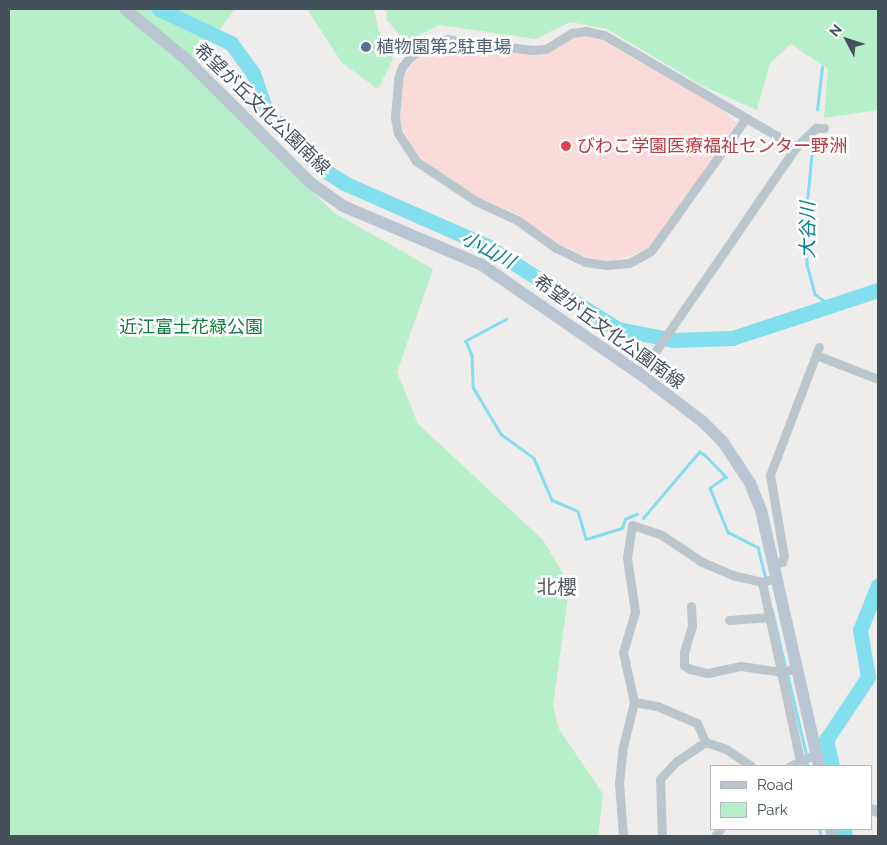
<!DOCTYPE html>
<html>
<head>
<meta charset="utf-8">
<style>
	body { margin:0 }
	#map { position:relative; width:887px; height:845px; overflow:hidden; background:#efecec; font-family:Raleway,"Noto Sans JP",sans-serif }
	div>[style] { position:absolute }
	.medical>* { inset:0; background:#fbdbda }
	.green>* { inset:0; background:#b7efca }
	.stream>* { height:2.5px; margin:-1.25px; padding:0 1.25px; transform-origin:1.25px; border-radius:1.25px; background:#83deee }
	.river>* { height:15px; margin:-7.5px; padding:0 7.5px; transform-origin:7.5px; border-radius:7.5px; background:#83deee }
	.minor>* { height:9px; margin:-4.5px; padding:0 4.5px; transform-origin:4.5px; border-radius:4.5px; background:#bac5cc }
	.tertiary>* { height:11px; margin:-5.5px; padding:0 5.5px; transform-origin:5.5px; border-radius:5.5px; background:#bac5cc }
	.secondary>* { height:12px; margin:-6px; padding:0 6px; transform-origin:6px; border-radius:6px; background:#b9c6d1 }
	.dots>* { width:14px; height:14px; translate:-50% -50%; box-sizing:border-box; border:2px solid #fff; border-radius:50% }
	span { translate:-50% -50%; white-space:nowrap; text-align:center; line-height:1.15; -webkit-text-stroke:5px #fff; paint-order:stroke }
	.service-label { font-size:18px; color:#4e5e75 }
	.left { translate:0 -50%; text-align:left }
	.street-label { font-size:18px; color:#44515a }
	.health-label { font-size:18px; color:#be3a42 }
	.park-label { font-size:18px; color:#137c41 }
	.water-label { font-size:19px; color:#097e92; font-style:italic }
	.quarter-label { font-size:20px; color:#595d61 }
	.frame { position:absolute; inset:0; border:10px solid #44515a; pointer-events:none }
	.legend { position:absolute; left:710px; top:765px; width:162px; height:65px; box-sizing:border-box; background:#fff; border:1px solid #b4b9bd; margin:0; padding:6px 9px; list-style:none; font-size:15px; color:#44515a }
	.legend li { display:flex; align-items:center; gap:10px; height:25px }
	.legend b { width:25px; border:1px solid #b4b9bd }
	.north { position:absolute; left:822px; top:15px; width:50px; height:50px; -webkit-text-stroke:4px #fff; paint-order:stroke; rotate:310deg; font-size:14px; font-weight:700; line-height:20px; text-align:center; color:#44515a }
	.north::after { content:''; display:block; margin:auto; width:18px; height:22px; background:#44515a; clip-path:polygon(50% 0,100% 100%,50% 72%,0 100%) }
</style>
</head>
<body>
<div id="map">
	<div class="medical">
		<div style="clip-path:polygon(584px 36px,601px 40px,715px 104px,737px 123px,648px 249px,613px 261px,586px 257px,550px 239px,517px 214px,478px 197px,418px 156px,406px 136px,400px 117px,402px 81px,414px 60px,433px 47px,449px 44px,544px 55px,570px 39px)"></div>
	</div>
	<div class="green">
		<div style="clip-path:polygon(9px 9px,235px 9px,191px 69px,333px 212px,433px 269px,397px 372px,418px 424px,543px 540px,565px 577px,568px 597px,553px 706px,559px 729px,603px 794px,598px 836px,9px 836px)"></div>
		<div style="clip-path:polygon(307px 9px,374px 9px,379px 32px,393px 59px,378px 89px,342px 63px)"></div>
		<div style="clip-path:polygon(386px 9px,878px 9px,878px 110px,824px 118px,828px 69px,791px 44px,770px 63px,757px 110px,703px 86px,607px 29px,570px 22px,535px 39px,439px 25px,405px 42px,387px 20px)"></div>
	</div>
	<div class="stream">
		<div style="left:817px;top:110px;width:43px;rotate:-83.4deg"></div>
		<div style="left:813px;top:145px;width:72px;rotate:95.6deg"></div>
		<div style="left:806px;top:217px;width:47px;rotate:88.8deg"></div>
		<div style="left:807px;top:264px;width:31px;rotate:75deg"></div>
		<div style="left:815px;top:294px;width:20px;rotate:37deg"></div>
		<div style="left:507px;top:319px;width:47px;rotate:151.8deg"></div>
		<div style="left:466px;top:341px;width:15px;rotate:67deg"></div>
		<div style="left:472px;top:355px;width:32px;rotate:88deg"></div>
		<div style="left:473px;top:387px;width:55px;rotate:59.2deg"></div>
		<div style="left:501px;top:434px;width:41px;rotate:36deg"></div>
		<div style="left:534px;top:458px;width:46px;rotate:66.8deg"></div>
		<div style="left:552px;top:500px;width:28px;rotate:23deg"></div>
		<div style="left:578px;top:511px;width:29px;rotate:74deg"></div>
		<div style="left:586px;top:539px;width:38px;rotate:-17deg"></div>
		<div style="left:622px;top:528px;width:9px;rotate:-72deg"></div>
		<div style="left:625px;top:519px;width:13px;rotate:-23deg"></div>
		<div style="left:643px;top:518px;width:87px;rotate:-49.7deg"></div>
		<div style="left:699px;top:452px;width:5px;rotate:22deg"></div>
		<div style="left:704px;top:454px;width:32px;rotate:46deg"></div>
		<div style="left:726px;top:477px;width:19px;rotate:145deg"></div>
		<div style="left:710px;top:488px;width:48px;rotate:67.8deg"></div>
		<div style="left:728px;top:532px;width:34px;rotate:27deg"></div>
		<div style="left:758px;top:547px;width:33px;rotate:76deg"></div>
		<div style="left:772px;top:609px;width:57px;rotate:76.9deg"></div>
		<div style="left:788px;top:676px;width:79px;rotate:76.8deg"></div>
		<div style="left:807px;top:763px;width:3px;rotate:72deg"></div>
		<div style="left:820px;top:829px;width:7px;rotate:82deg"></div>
	</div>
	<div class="river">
		<div style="left:159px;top:9px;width:80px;rotate:25.3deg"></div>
		<div style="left:231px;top:43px;width:37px;rotate:54deg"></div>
		<div style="left:253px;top:73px;width:40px;rotate:71.1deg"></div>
		<div style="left:266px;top:111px;width:76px;rotate:46.6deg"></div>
		<div style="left:318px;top:166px;width:31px;rotate:33deg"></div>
		<div style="left:344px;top:183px;width:156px;rotate:23.8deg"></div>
		<div style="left:487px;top:246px;width:155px;rotate:32.4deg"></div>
		<div style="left:618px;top:329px;width:56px;rotate:11.3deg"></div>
		<div style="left:673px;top:340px;width:59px;rotate:-1.9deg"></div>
		<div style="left:732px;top:338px;width:154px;rotate:-18.2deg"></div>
		<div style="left:832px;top:766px;width:27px;rotate:-103deg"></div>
		<div style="left:826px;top:740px;width:76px;rotate:-56.3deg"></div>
		<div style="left:868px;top:677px;width:48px;rotate:-99.7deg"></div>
		<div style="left:860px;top:630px;width:48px;rotate:-68.2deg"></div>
		<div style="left:844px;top:829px;width:7px;rotate:82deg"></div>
	</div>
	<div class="minor">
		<div style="left:746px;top:118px;width:163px;rotate:125.5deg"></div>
		<div style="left:651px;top:251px;width:25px;rotate:151deg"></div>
		<div style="left:629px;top:263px;width:22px;rotate:175deg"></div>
		<div style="left:607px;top:265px;width:22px;rotate:-172deg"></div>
		<div style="left:585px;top:262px;width:32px;rotate:-154deg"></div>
		<div style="left:556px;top:248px;width:48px;rotate:-144.3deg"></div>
		<div style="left:517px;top:220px;width:45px;rotate:-155.1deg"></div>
		<div style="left:476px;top:201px;width:72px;rotate:-146.3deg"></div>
		<div style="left:416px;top:161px;width:33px;rotate:-123deg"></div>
		<div style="left:398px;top:133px;width:16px;rotate:-101deg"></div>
		<div style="left:395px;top:117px;width:38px;rotate:-85deg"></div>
		<div style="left:398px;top:79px;width:13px;rotate:-72deg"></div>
		<div style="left:402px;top:67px;width:13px;rotate:-51deg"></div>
		<div style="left:410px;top:57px;width:27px;rotate:-34deg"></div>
		<div style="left:432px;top:42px;width:14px;rotate:-12deg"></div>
		<div style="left:446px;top:39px;width:87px;rotate:7.3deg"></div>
		<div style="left:532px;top:50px;width:14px;rotate:-4deg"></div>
		<div style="left:546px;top:49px;width:31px;rotate:-32deg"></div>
		<div style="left:572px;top:33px;width:14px;rotate:-8deg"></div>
		<div style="left:586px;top:31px;width:18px;rotate:13deg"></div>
		<div style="left:604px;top:35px;width:164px;rotate:30.3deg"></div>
		<div style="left:746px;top:118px;width:58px;rotate:30.1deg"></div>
		<div style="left:816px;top:355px;width:66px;rotate:21.2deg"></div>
		<div style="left:640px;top:374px;width:275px;rotate:-55.5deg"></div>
		<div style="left:796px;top:147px;width:28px;rotate:-44deg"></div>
		<div style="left:816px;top:128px;width:8px"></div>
		<div style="left:774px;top:564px;width:8px;rotate:-14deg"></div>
		<div style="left:782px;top:562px;width:6px;rotate:-72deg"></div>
		<div style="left:784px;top:556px;width:82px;rotate:-99.8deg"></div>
		<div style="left:770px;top:475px;width:137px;rotate:-69.1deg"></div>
		<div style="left:762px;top:582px;width:183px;rotate:78deg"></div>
		<div style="left:691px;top:606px;width:20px;rotate:87deg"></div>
		<div style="left:692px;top:626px;width:27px;rotate:107deg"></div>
		<div style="left:684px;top:652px;width:13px;rotate:90deg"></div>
		<div style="left:684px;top:665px;width:7px;rotate:34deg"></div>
		<div style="left:690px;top:669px;width:18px;rotate:13deg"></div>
		<div style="left:708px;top:673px;width:34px;rotate:-12deg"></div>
		<div style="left:741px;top:666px;width:40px;rotate:8.5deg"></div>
		<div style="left:781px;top:672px;width:16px;rotate:-14deg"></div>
		<div style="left:729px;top:620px;width:41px;rotate:-4.2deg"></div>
		<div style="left:634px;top:702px;width:23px;rotate:10deg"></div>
		<div style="left:657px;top:706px;width:43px;rotate:23deg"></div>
		<div style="left:697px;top:723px;width:21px;rotate:67deg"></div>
		<div style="left:705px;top:742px;width:22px;rotate:18deg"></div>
		<div style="left:726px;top:749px;width:30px;rotate:34deg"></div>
		<div style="left:790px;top:766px;width:29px;rotate:-25deg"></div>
		<div style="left:623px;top:836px;width:53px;rotate:-94.3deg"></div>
		<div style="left:619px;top:783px;width:36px;rotate:-84deg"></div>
		<div style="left:623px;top:747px;width:46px;rotate:-76.3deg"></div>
		<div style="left:634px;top:702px;width:51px;rotate:-102.4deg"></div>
		<div style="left:623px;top:652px;width:42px;rotate:-73.3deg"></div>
		<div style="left:635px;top:612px;width:56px;rotate:-98.3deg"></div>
		<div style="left:627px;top:557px;width:32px;rotate:-81deg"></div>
		<div style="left:632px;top:525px;width:29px;rotate:18deg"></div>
		<div style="left:660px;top:534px;width:50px;rotate:33.7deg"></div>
		<div style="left:702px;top:562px;width:33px;rotate:23deg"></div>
		<div style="left:732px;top:575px;width:31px;rotate:13deg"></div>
		<div style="left:762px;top:582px;width:16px;rotate:-15deg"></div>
		<div style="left:662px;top:836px;width:57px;rotate:-92deg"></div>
		<div style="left:660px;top:779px;width:25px;rotate:-47deg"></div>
		<div style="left:677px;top:761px;width:34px;rotate:-34deg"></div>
		<div style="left:715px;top:836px;width:9px;rotate:-54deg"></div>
	</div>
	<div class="tertiary">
		<div style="left:871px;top:809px;width:7px;rotate:16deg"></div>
	</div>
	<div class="secondary">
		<div style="left:125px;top:9px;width:79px;rotate:39.3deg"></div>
		<div style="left:186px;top:59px;width:177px;rotate:44.8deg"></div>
		<div style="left:312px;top:184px;width:38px;rotate:35deg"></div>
		<div style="left:343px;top:206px;width:151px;rotate:23deg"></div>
		<div style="left:482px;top:265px;width:192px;rotate:34.6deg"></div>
		<div style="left:640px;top:374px;width:78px;rotate:37.2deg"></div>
		<div style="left:702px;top:421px;width:30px;rotate:45deg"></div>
		<div style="left:723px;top:442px;width:49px;rotate:56.6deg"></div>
		<div style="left:750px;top:483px;width:29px;rotate:68deg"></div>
		<div style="left:761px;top:510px;width:262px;rotate:77.2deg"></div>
		<div style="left:831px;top:829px;width:7px;rotate:82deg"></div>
	</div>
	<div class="dots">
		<div style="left:366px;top:47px;background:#5c6f8a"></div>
		<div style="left:566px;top:146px;background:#e0444e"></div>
	</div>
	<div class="service-label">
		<span class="left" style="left:376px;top:47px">植物園第2駐車場</span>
	</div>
	<div class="street-label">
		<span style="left:262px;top:109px;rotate:44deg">希望が丘文化公園南線</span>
		<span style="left:609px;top:332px;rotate:36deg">希望が丘文化公園南線</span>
	</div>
	<div class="health-label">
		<span class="left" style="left:577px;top:146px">びわこ学園医療福祉センター野洲</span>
	</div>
	<div class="park-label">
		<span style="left:191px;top:327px">近江富士花緑公園</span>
	</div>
	<div class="water-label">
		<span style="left:808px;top:230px;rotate:-90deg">大谷川</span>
		<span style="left:488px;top:250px;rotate:28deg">小山川</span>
	</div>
	<div class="quarter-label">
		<span style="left:557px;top:587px">北櫻</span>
	</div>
	<div class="frame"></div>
	<ul class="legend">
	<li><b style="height:6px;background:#b9c6d1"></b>Road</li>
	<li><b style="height:14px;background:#b7efca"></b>Park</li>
	</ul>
	<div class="north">N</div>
</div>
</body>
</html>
